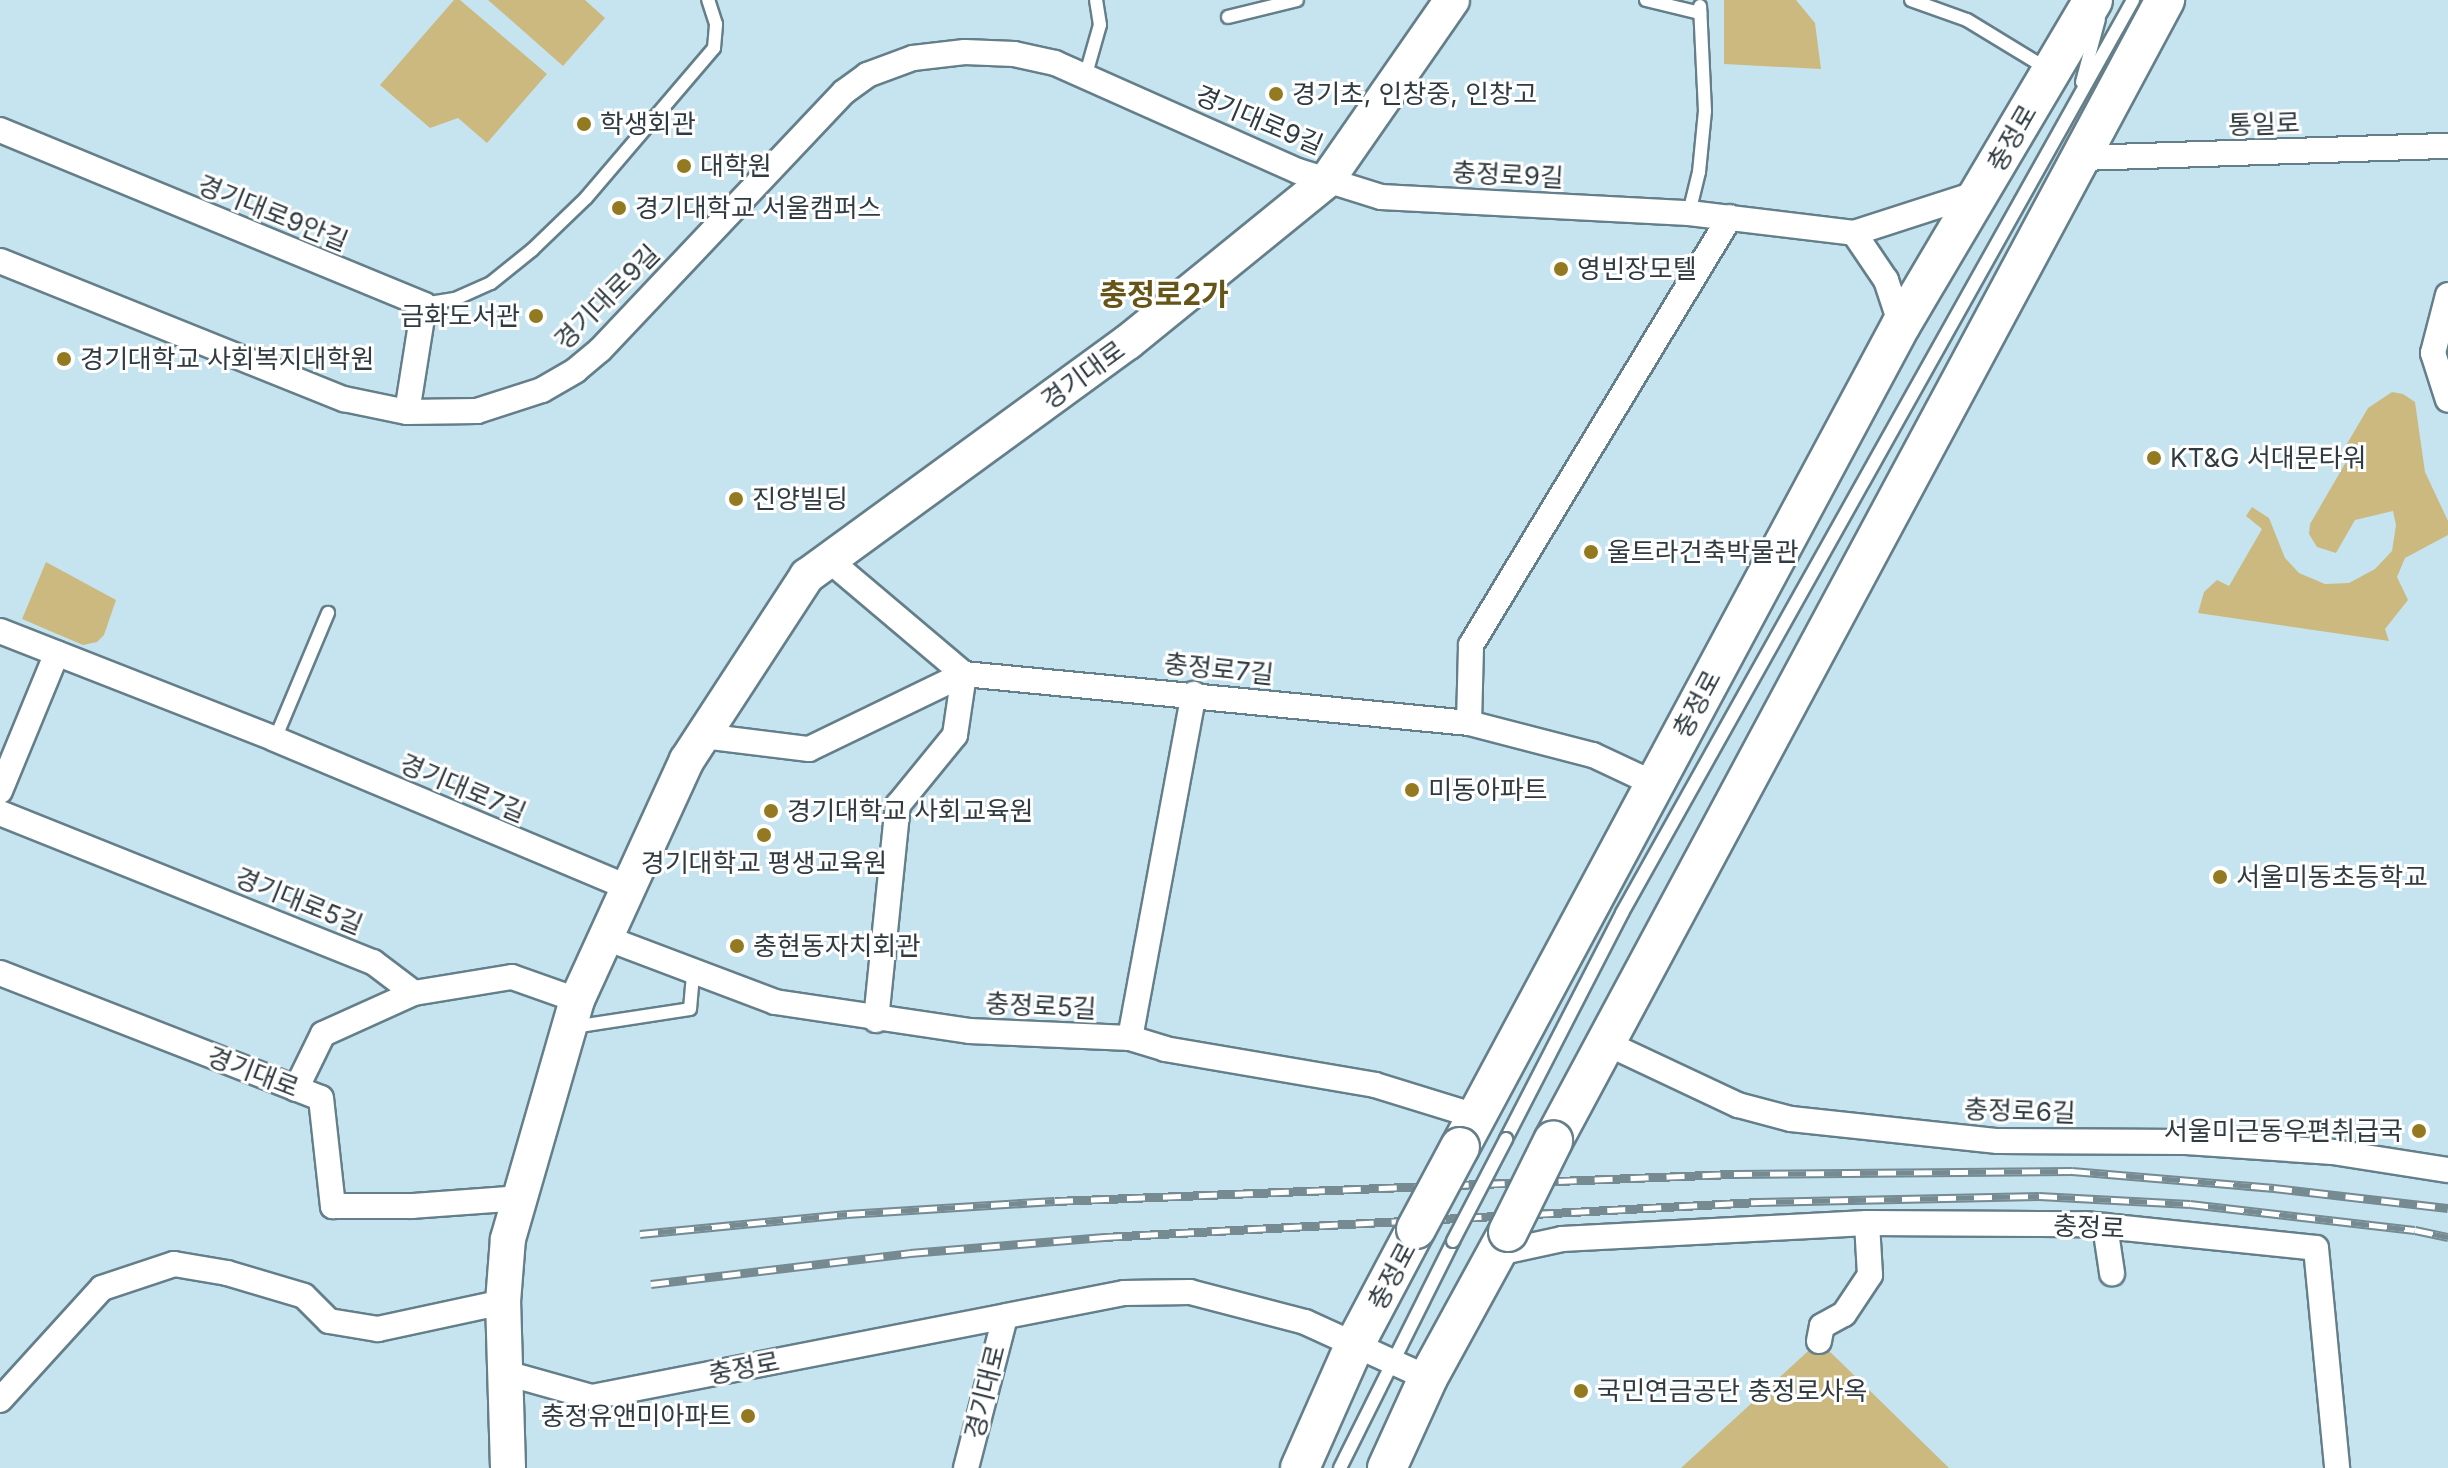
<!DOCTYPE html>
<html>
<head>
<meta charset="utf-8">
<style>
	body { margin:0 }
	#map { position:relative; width:2448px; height:1468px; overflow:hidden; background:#c6e4f0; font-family:Inter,"Noto Sans KR",sans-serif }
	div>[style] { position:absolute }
	.green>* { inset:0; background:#ccb980 }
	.roads { filter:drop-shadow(2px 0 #657f8a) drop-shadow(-2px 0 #657f8a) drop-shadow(0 2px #657f8a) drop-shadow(0 -2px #657f8a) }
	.lane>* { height:12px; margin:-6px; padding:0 6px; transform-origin:6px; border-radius:6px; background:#fff }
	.street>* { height:24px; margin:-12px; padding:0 12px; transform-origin:12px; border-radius:12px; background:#fff }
	.secondary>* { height:34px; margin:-17px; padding:0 17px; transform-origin:17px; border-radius:17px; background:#fff }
	.primary>* { height:38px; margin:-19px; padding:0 19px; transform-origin:19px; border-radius:19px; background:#fff }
	.rail>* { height:9px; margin-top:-4.5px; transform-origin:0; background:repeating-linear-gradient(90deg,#fff 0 18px,#768a92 0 36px); box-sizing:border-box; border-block:2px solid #768a92 }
	.bridges { filter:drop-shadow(2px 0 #657f8a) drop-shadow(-2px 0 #657f8a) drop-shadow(0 2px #657f8a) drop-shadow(0 -2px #657f8a) }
	.lane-bridge>* { height:12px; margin:-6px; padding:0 6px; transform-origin:6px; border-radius:6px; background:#fff }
	.primary-bridge>* { height:38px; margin:-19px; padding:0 19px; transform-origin:19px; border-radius:19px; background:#fff }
	.dots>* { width:22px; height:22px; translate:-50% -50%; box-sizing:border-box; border:4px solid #fff; border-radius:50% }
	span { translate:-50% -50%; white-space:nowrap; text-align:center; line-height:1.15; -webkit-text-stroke:6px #fff; paint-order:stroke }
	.poi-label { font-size:26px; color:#2f3b40 }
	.left { translate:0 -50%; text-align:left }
	.right { translate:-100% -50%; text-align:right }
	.street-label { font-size:26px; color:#2f3b40 }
	.quarter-label { font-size:30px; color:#665519; font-weight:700 }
</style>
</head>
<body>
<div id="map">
	<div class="green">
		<div style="clip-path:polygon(454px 0,460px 0,547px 74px,487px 143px,458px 118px,430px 128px,380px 85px)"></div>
		<div style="clip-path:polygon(488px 0,585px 0,605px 18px,563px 66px)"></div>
		<div style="clip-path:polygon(1724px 0,1796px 0,1815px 23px,1821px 69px,1724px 64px)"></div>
		<div style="clip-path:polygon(2392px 392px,2403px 394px,2415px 402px,2425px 472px,2448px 521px,2448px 535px,2405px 558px,2397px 577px,2408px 600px,2385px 629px,2389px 641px,2198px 613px,2204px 592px,2217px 580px,2229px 586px,2262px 529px,2246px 516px,2252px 507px,2269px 518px,2285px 558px,2299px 573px,2325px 584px,2349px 583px,2375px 569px,2392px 551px,2396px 525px,2393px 511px,2355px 520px,2336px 553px,2317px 547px,2309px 534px,2310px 524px,2346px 462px,2341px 454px,2368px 408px)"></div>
		<div style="clip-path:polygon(46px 562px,116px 600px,104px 635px,97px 642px,83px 645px,22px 619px)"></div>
		<div style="clip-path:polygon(1819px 1341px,1949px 1468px,1681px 1468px)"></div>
	</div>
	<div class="roads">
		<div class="lane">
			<div style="left:1646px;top:0;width:56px;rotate:13.5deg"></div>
			<div style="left:1911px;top:0;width:59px;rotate:19.7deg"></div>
			<div style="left:1967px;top:20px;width:92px;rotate:31.3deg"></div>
			<div style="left:1228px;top:17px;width:71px;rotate:-13.8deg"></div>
			<div style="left:1086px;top:74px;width:51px;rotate:-74.1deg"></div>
			<div style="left:1100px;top:25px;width:25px;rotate:-99deg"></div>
			<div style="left:2082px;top:82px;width:65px;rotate:-74.9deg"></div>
			<div style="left:1689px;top:213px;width:42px;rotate:-76.3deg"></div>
			<div style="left:1699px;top:172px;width:61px;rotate:-84.4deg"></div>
			<div style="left:1705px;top:111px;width:105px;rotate:-92.7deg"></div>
			<div style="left:423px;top:304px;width:32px;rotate:-9deg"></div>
			<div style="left:455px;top:299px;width:39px;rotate:-24deg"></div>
			<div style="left:491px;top:283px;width:53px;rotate:-38.8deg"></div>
			<div style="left:532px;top:250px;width:75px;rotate:-43.9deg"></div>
			<div style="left:586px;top:198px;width:197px;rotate:-49.5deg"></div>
			<div style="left:714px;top:48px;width:24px;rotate:-85deg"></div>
			<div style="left:716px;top:24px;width:25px;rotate:-108deg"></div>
			<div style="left:275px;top:739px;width:137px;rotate:-67.2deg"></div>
			<div style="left:573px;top:1027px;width:118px;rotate:-8.7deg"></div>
			<div style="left:690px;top:1009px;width:38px;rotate:-85deg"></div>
			<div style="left:1506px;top:1139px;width:254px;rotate:-62.8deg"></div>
			<div style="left:1622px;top:913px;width:1046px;rotate:-60.76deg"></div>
			<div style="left:1340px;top:1468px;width:254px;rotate:-63.5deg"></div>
		</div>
		<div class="street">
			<div style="left:0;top:130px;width:459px;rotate:22.4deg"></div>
			<div style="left:424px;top:305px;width:108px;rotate:99deg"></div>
			<div style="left:2082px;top:158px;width:366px;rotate:-1.9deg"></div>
			<div style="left:1854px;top:233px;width:57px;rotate:55.8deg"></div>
			<div style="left:1886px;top:280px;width:47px;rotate:71.6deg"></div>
			<div style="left:0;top:261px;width:371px;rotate:21.9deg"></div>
			<div style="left:344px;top:399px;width:64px;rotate:11.7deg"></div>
			<div style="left:407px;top:412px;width:70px;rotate:-0.8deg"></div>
			<div style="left:477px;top:411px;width:68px;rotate:-17.9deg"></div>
			<div style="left:542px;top:390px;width:39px;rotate:-30deg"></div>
			<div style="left:576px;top:370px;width:31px;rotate:-40deg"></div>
			<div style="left:600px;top:350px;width:355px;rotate:-46.6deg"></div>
			<div style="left:844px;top:92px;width:29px;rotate:-36deg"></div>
			<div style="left:867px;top:75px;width:49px;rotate:-20.3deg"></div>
			<div style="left:913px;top:58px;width:52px;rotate:-6.6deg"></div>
			<div style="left:965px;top:52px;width:49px;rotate:2.3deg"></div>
			<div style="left:1014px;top:54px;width:42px;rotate:12.4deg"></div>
			<div style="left:1055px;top:63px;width:266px;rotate:24deg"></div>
			<div style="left:1298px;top:171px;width:87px;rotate:17.4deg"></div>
			<div style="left:1381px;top:197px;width:308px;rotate:3deg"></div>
			<div style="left:1689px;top:213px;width:166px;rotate:6.9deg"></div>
			<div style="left:1854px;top:233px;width:133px;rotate:-17.9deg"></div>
			<div style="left:2448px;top:295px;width:60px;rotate:104.5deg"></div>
			<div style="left:2433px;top:353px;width:49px;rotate:72.3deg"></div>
			<div style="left:829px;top:560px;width:177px;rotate:40.2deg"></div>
			<div style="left:964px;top:674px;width:507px;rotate:5.54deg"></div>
			<div style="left:1469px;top:723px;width:128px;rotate:14.5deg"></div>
			<div style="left:1593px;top:755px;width:68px;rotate:25.1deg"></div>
			<div style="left:0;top:631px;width:295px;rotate:21.4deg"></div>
			<div style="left:275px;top:739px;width:385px;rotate:22.8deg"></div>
			<div style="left:1469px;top:723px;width:78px;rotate:-88.5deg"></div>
			<div style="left:1471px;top:645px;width:500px;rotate:-58.82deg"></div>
			<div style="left:703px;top:736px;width:107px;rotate:7deg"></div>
			<div style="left:809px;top:749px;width:172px;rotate:-25.8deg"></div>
			<div style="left:0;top:791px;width:149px;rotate:-67.6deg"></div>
			<div style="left:0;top:813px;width:402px;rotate:21.8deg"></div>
			<div style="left:373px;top:962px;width:51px;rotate:37.1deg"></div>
			<div style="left:414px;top:993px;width:99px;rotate:-9.3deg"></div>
			<div style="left:512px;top:977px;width:69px;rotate:19.5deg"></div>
			<div style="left:606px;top:938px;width:181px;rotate:20.7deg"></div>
			<div style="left:775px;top:1002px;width:196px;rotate:8.5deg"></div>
			<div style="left:969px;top:1031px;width:161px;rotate:2.5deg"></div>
			<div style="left:1130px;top:1038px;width:37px;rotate:17deg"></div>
			<div style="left:1165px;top:1049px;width:213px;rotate:9.7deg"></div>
			<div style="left:1375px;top:1085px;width:106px;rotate:17.1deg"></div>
			<div style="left:0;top:973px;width:344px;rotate:21.3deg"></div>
			<div style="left:321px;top:1098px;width:109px;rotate:83.7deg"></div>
			<div style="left:333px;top:1206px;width:79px"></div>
			<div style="left:412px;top:1206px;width:108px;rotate:-4.2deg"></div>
			<div style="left:876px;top:1020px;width:216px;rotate:-84.2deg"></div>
			<div style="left:898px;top:805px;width:90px;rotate:-50.8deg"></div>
			<div style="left:955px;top:735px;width:62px;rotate:-81.6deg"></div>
			<div style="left:1130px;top:1038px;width:350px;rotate:-79.5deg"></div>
			<div style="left:1606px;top:1043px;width:146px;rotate:25.2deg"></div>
			<div style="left:1738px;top:1105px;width:55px;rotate:14.8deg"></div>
			<div style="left:1791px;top:1119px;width:208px;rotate:6.1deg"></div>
			<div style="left:1998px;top:1141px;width:188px;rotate:0.3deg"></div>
			<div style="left:2186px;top:1142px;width:147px;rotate:3.9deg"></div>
			<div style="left:2333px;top:1152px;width:116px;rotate:8.9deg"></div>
			<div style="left:296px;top:1089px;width:61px;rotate:-63.9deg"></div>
			<div style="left:323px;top:1034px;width:100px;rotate:-24.3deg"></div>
			<div style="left:2105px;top:1226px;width:48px;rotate:81.5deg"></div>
			<div style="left:1498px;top:1253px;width:66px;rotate:-12.3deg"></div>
			<div style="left:1562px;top:1239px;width:305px;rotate:-3deg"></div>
			<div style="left:1867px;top:1223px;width:218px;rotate:0.3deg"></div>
			<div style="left:2085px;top:1224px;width:232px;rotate:5.9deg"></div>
			<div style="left:2316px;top:1248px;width:221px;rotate:84.5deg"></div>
			<div style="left:1819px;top:1341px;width:15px;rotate:-79deg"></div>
			<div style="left:1822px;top:1326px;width:25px;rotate:-29deg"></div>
			<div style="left:1844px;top:1314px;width:47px;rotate:-56.3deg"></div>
			<div style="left:1870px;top:1275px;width:52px;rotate:-93.3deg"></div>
			<div style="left:506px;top:1373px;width:89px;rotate:15.6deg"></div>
			<div style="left:592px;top:1397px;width:542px;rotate:-11.06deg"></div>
			<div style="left:1124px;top:1293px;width:66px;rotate:-0.9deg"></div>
			<div style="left:1190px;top:1292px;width:119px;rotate:14.6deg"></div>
			<div style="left:1305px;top:1322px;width:135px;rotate:24.5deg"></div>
			<div style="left:0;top:1400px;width:151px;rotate:-47.7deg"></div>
			<div style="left:102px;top:1288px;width:76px;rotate:-18.4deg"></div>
			<div style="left:174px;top:1264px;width:54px;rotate:9.6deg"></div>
			<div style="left:227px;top:1273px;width:80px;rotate:16.6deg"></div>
			<div style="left:304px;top:1296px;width:35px;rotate:45deg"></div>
			<div style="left:329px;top:1321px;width:50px;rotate:9.3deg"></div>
			<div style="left:378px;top:1329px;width:128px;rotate:-12.2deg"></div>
			<div style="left:966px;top:1468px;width:156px;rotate:-75.5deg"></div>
		</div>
		<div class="secondary">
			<div style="left:508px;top:1468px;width:166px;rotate:-91.7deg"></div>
			<div style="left:503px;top:1302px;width:63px;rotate:-85.5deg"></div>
			<div style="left:508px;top:1239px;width:249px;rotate:-73.9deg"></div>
			<div style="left:577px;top:1000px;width:264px;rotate:-65.4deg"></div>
			<div style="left:687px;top:760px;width:220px;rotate:-56.9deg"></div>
			<div style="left:807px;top:576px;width:397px;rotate:-36.1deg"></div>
			<div style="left:1128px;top:342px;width:257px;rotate:-39.1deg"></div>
			<div style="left:1327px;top:180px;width:219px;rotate:-55.2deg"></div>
		</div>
		<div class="primary">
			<div style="left:1553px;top:1141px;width:1295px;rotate:-61.79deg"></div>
			<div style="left:1460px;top:1147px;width:933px;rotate:-61.79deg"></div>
			<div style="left:1901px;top:325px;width:377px;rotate:-59.4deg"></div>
			<div style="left:1300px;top:1468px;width:136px;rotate:-66.1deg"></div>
			<div style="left:1355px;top:1344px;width:130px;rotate:-62.1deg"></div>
			<div style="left:1387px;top:1468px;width:99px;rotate:-65.5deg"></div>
			<div style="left:1428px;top:1378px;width:166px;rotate:-61.3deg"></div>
		</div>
	</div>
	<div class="rail">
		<div style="left:640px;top:1234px;width:208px;rotate:-5.5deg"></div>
		<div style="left:847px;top:1214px;width:208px;rotate:-3.6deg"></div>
		<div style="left:1055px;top:1201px;width:680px;rotate:-2.28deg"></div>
		<div style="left:1734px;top:1174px;width:338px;rotate:-0.5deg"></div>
		<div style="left:2072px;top:1171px;width:203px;rotate:4.8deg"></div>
		<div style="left:2274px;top:1188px;width:175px;rotate:6.6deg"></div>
		<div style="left:651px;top:1284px;width:261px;rotate:-6.8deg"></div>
		<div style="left:910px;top:1253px;width:195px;rotate:-4.7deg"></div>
		<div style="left:1104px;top:1237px;width:655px;rotate:-3.06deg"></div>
		<div style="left:1758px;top:1202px;width:281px;rotate:-1.2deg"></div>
		<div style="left:2039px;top:1196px;width:151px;rotate:3deg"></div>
		<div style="left:2190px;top:1204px;width:226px;rotate:6.6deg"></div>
		<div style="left:2415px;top:1230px;width:34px;rotate:12deg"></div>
	</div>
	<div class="bridges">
		<div class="lane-bridge">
			<div style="left:1453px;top:1241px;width:115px;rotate:-62.5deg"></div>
		</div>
		<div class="primary-bridge">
			<div style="left:1416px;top:1229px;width:93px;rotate:-61.8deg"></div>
			<div style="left:1508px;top:1232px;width:102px;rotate:-63.7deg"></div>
		</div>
	</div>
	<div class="dots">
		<div style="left:1276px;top:94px;background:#937a21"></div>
		<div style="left:584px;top:124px;background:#937a21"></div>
		<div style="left:684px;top:166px;background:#937a21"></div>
		<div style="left:619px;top:208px;background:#937a21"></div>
		<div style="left:1561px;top:269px;background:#937a21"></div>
		<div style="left:536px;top:316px;background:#937a21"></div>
		<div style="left:64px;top:359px;background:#937a21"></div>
		<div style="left:2154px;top:458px;background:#937a21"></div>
		<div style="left:736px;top:499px;background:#937a21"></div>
		<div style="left:1591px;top:552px;background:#937a21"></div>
		<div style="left:1412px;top:790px;background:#937a21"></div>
		<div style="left:771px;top:811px;background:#937a21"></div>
		<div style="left:764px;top:835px;background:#937a21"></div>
		<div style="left:2220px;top:877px;background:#937a21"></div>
		<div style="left:737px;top:946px;background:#937a21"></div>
		<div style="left:2419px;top:1131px;background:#937a21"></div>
		<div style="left:1581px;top:1391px;background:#937a21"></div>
		<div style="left:748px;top:1416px;background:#937a21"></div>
	</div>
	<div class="poi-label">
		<span class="left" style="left:1292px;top:94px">경기초, 인창중, 인창고</span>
		<span class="left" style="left:600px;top:124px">학생회관</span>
		<span class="left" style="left:700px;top:166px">대학원</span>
		<span class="left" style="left:635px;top:208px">경기대학교 서울캠퍼스</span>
		<span class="left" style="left:1577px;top:269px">영빈장모텔</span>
		<span class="right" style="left:520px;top:316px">금화도서관</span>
		<span class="left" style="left:80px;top:359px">경기대학교 사회복지대학원</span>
		<span class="left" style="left:2170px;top:458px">KT&amp;G 서대문타워</span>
		<span class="left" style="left:752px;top:499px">진양빌딩</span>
		<span class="left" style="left:1607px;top:552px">울트라건축박물관</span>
		<span class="left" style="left:1428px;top:790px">미동아파트</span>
		<span class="left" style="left:787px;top:811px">경기대학교 사회교육원</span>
		<span style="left:764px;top:863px">경기대학교 평생교육원</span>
		<span class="left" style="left:2236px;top:877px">서울미동초등학교</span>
		<span class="left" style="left:753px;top:946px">충현동자치회관</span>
		<span class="right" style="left:2403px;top:1131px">서울미근동우편취급국</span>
		<span class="left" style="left:1597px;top:1391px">국민연금공단 충정로사옥</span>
		<span class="right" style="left:732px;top:1416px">충정유앤미아파트</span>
	</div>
	<div class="street-label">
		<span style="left:1259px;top:120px;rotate:23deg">경기대로9길</span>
		<span style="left:2264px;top:124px;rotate:-2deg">통일로</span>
		<span style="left:2012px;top:138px;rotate:-60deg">충정로</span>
		<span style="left:1508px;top:175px;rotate:3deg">충정로9길</span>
		<span style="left:273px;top:213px;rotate:22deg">경기대로9안길</span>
		<span style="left:607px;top:297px;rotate:-45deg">경기대로9길</span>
		<span style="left:1083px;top:375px;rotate:-36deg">경기대로</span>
		<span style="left:1219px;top:669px;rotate:6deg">충정로7길</span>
		<span style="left:1697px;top:704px;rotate:-62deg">충정로</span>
		<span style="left:463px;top:788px;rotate:23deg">경기대로7길</span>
		<span style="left:299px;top:901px;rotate:22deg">경기대로5길</span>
		<span style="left:1041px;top:1006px;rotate:3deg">충정로5길</span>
		<span style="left:253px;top:1072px;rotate:21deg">경기대로</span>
		<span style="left:2020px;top:1111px;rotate:2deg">충정로6길</span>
		<span style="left:2089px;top:1227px;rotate:3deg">충정로</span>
		<span style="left:1392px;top:1276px;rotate:-62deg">충정로</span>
		<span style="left:744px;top:1368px;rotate:-11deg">충정로</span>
		<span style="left:985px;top:1392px;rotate:-76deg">경기대로</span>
	</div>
	<div class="quarter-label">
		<span style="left:1164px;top:294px">충정로2가</span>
	</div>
</div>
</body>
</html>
